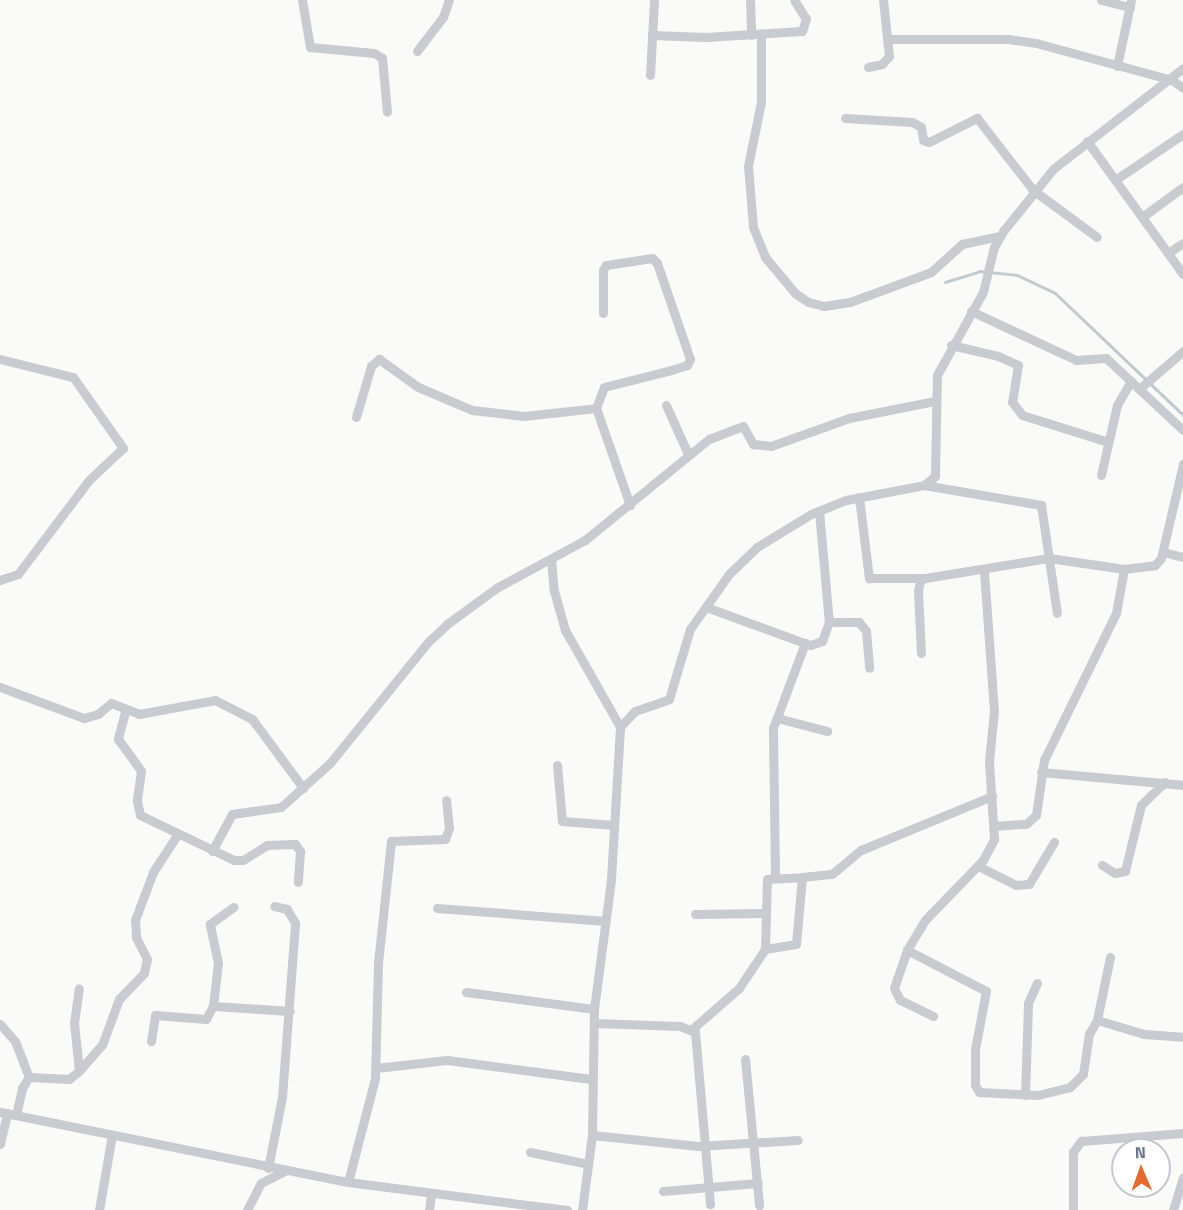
<!DOCTYPE html>
<html>
<head>
<meta charset="utf-8">
<style>
	body { margin:0 }
	#map { position:relative; width:1183px; height:1210px; overflow:hidden; background:#fafaf8; font-family:"Titillium Web",sans-serif }
	div>[style] { position:absolute }
	.stream>* { height:3px; margin:-1.5px; padding:0 1.5px; transform-origin:1.5px; border-radius:1.5px; background:#c1cacf }
	.street>* { height:9px; margin:-4.5px; padding:0 4.5px; transform-origin:4.5px; border-radius:4.5px; background:#c8cbcf }
	span { translate:-50% -50%; white-space:nowrap; text-align:center; line-height:1.15; -webkit-text-stroke:6px #fff; paint-order:stroke }
	.north { position:absolute; left:1111px; top:1138px; width:60px; height:60px; box-sizing:border-box; background:#fff; border:2px solid #c3c9d0; border-radius:50%; rotate:358deg; font-size:16px; font-weight:700; line-height:24px; text-align:center; color:#697789 }
	.north::after { content:''; display:block; margin:auto; width:21px; height:27px; background:#e56a2d; clip-path:polygon(50% 0,100% 100%,50% 72%,0 100%) }
</style>
</head>
<body>
<div id="map">
	<div class="stream">
		<div style="left:945px;top:282px;width:37px;rotate:-17deg"></div>
		<div style="left:980px;top:271px;width:37px;rotate:6deg"></div>
		<div style="left:1017px;top:275px;width:42px;rotate:25.3deg"></div>
		<div style="left:1055px;top:293px;width:177px;rotate:43.6deg"></div>
	</div>
	<div class="street">
		<div style="left:302px;top:0;width:48px;rotate:80.3deg"></div>
		<div style="left:310px;top:47px;width:64px;rotate:5.4deg"></div>
		<div style="left:374px;top:53px;width:9px;rotate:32deg"></div>
		<div style="left:382px;top:58px;width:54px;rotate:84.7deg"></div>
		<div style="left:750px;top:0;width:35px;rotate:88deg"></div>
		<div style="left:1101px;top:0;width:30px;rotate:14deg"></div>
		<div style="left:761px;top:34px;width:68px;rotate:90deg"></div>
		<div style="left:761px;top:102px;width:65px;rotate:101.5deg"></div>
		<div style="left:748px;top:166px;width:61px;rotate:85.3deg"></div>
		<div style="left:753px;top:227px;width:32px;rotate:68deg"></div>
		<div style="left:765px;top:257px;width:47px;rotate:50.2deg"></div>
		<div style="left:795px;top:293px;width:16px;rotate:35deg"></div>
		<div style="left:808px;top:302px;width:16px;rotate:14deg"></div>
		<div style="left:824px;top:306px;width:26px;rotate:-9deg"></div>
		<div style="left:850px;top:302px;width:86px;rotate:-20.3deg"></div>
		<div style="left:931px;top:272px;width:42px;rotate:-42.1deg"></div>
		<div style="left:962px;top:244px;width:39px;rotate:-12deg"></div>
		<div style="left:652px;top:35px;width:54px;rotate:2.1deg"></div>
		<div style="left:706px;top:37px;width:96px;rotate:-3.6deg"></div>
		<div style="left:802px;top:31px;width:13px;rotate:-72deg"></div>
		<div style="left:806px;top:19px;width:22px;rotate:-122deg"></div>
		<div style="left:889px;top:39px;width:119px"></div>
		<div style="left:1008px;top:39px;width:28px;rotate:8deg"></div>
		<div style="left:1036px;top:43px;width:141px;rotate:15.2deg"></div>
		<div style="left:1172px;top:80px;width:14px;rotate:36deg"></div>
		<div style="left:417px;top:51px;width:43px;rotate:-52.6deg"></div>
		<div style="left:443px;top:17px;width:18px;rotate:-71deg"></div>
		<div style="left:1117px;top:66px;width:67px;rotate:-78deg"></div>
		<div style="left:868px;top:67px;width:14px;rotate:-12deg"></div>
		<div style="left:882px;top:64px;width:11px;rotate:-49deg"></div>
		<div style="left:889px;top:56px;width:56px;rotate:-96.1deg"></div>
		<div style="left:650px;top:75px;width:75px;rotate:-86.9deg"></div>
		<div style="left:845px;top:118px;width:67px;rotate:3.4deg"></div>
		<div style="left:912px;top:122px;width:10px;rotate:29deg"></div>
		<div style="left:921px;top:127px;width:13px;rotate:81deg"></div>
		<div style="left:923px;top:140px;width:6px;rotate:18deg"></div>
		<div style="left:929px;top:142px;width:54px;rotate:-26.6deg"></div>
		<div style="left:977px;top:118px;width:91px;rotate:52.1deg"></div>
		<div style="left:1033px;top:190px;width:79px;rotate:36.3deg"></div>
		<div style="left:1087px;top:141px;width:164px;rotate:54.2deg"></div>
		<div style="left:1115px;top:180px;width:82px;rotate:-34.1deg"></div>
		<div style="left:1142px;top:217px;width:51px;rotate:-36.2deg"></div>
		<div style="left:1168px;top:253px;width:18px;rotate:-34deg"></div>
		<div style="left:971px;top:311px;width:116px;rotate:25deg"></div>
		<div style="left:1076px;top:360px;width:30px;rotate:-4deg"></div>
		<div style="left:1106px;top:358px;width:105px;rotate:43.1deg"></div>
		<div style="left:951px;top:345px;width:48px;rotate:13.2deg"></div>
		<div style="left:998px;top:356px;width:22px;rotate:24deg"></div>
		<div style="left:1018px;top:365px;width:37px;rotate:99deg"></div>
		<div style="left:1012px;top:402px;width:16px;rotate:52deg"></div>
		<div style="left:1022px;top:415px;width:90px;rotate:17.4deg"></div>
		<div style="left:0;top:359px;width:75px;rotate:13.9deg"></div>
		<div style="left:73px;top:377px;width:87px;rotate:54.8deg"></div>
		<div style="left:123px;top:448px;width:47px;rotate:136.7deg"></div>
		<div style="left:89px;top:480px;width:118px;rotate:127.1deg"></div>
		<div style="left:18px;top:574px;width:19px;rotate:162deg"></div>
		<div style="left:1139px;top:389px;width:58px;rotate:-40.8deg"></div>
		<div style="left:666px;top:405px;width:54px;rotate:65.8deg"></div>
		<div style="left:596px;top:408px;width:22px;rotate:-69deg"></div>
		<div style="left:604px;top:387px;width:69px;rotate:-14.2deg"></div>
		<div style="left:671px;top:370px;width:17px;rotate:-17deg"></div>
		<div style="left:687px;top:365px;width:7px;rotate:-63deg"></div>
		<div style="left:690px;top:359px;width:102px;rotate:-109deg"></div>
		<div style="left:657px;top:263px;width:7px;rotate:-135deg"></div>
		<div style="left:652px;top:258px;width:47px;rotate:171.3deg"></div>
		<div style="left:606px;top:265px;width:6px;rotate:121deg"></div>
		<div style="left:603px;top:270px;width:43px;rotate:90deg"></div>
		<div style="left:356px;top:417px;width:53px;rotate:-73.6deg"></div>
		<div style="left:371px;top:366px;width:11px;rotate:-41deg"></div>
		<div style="left:379px;top:359px;width:48px;rotate:35.7deg"></div>
		<div style="left:418px;top:387px;width:59px;rotate:23.1deg"></div>
		<div style="left:472px;top:410px;width:52px;rotate:6.6deg"></div>
		<div style="left:524px;top:416px;width:72px;rotate:-6.3deg"></div>
		<div style="left:596px;top:408px;width:103px;rotate:70.7deg"></div>
		<div style="left:1101px;top:475px;width:72px;rotate:-77.1deg"></div>
		<div style="left:1117px;top:405px;width:28px;rotate:-60deg"></div>
		<div style="left:924px;top:485px;width:119px;rotate:9.7deg"></div>
		<div style="left:1041px;top:505px;width:109px;rotate:81.6deg"></div>
		<div style="left:859px;top:497px;width:82px;rotate:83deg"></div>
		<div style="left:869px;top:578px;width:56px"></div>
		<div style="left:819px;top:511px;width:111px;rotate:84.9deg"></div>
		<div style="left:1163px;top:552px;width:21px;rotate:14deg"></div>
		<div style="left:551px;top:559px;width:32px;rotate:85deg"></div>
		<div style="left:554px;top:591px;width:41px;rotate:74.2deg"></div>
		<div style="left:565px;top:630px;width:112px;rotate:60.4deg"></div>
		<div style="left:706px;top:607px;width:111px;rotate:20.1deg"></div>
		<div style="left:810px;top:645px;width:13px;rotate:-18deg"></div>
		<div style="left:822px;top:641px;width:20px;rotate:-70deg"></div>
		<div style="left:829px;top:622px;width:30px"></div>
		<div style="left:859px;top:622px;width:11px;rotate:52deg"></div>
		<div style="left:866px;top:631px;width:37px;rotate:85deg"></div>
		<div style="left:921px;top:653px;width:62px;rotate:-92.8deg"></div>
		<div style="left:918px;top:591px;width:10px;rotate:-79deg"></div>
		<div style="left:920px;top:581px;width:6px;rotate:-31deg"></div>
		<div style="left:925px;top:578px;width:126px;rotate:-9.2deg"></div>
		<div style="left:1049px;top:558px;width:76px;rotate:8.3deg"></div>
		<div style="left:1124px;top:569px;width:31px;rotate:-7deg"></div>
		<div style="left:1155px;top:565px;width:9px;rotate:-49deg"></div>
		<div style="left:1161px;top:558px;width:97px;rotate:-76.8deg"></div>
		<div style="left:0;top:687px;width:90px;rotate:20.3deg"></div>
		<div style="left:84px;top:718px;width:15px;rotate:-16deg"></div>
		<div style="left:98px;top:714px;width:17px;rotate:-40deg"></div>
		<div style="left:111px;top:703px;width:30px;rotate:21deg"></div>
		<div style="left:139px;top:714px;width:77px;rotate:-10.4deg"></div>
		<div style="left:215px;top:700px;width:42px;rotate:27.2deg"></div>
		<div style="left:252px;top:719px;width:86px;rotate:53.5deg"></div>
		<div style="left:125px;top:712px;width:28px;rotate:105deg"></div>
		<div style="left:118px;top:739px;width:39px;rotate:54deg"></div>
		<div style="left:141px;top:771px;width:30px;rotate:98deg"></div>
		<div style="left:137px;top:801px;width:14px;rotate:78deg"></div>
		<div style="left:140px;top:815px;width:104px;rotate:25.6deg"></div>
		<div style="left:234px;top:860px;width:9px"></div>
		<div style="left:243px;top:860px;width:28px;rotate:-32deg"></div>
		<div style="left:267px;top:845px;width:28px;rotate:-2deg"></div>
		<div style="left:295px;top:844px;width:9px;rotate:54deg"></div>
		<div style="left:300px;top:851px;width:31px;rotate:94deg"></div>
		<div style="left:777px;top:718px;width:52px;rotate:14.6deg"></div>
		<div style="left:557px;top:765px;width:56px;rotate:84.9deg"></div>
		<div style="left:562px;top:821px;width:52px;rotate:4.4deg"></div>
		<div style="left:1041px;top:772px;width:143px;rotate:5.2deg"></div>
		<div style="left:994px;top:826px;width:32px;rotate:-4deg"></div>
		<div style="left:1026px;top:824px;width:13px;rotate:-42deg"></div>
		<div style="left:1036px;top:815px;width:56px;rotate:-81.7deg"></div>
		<div style="left:1044px;top:760px;width:164px;rotate:-63.9deg"></div>
		<div style="left:1116px;top:613px;width:45px;rotate:-79.7deg"></div>
		<div style="left:212px;top:851px;width:42px;rotate:-61.6deg"></div>
		<div style="left:232px;top:814px;width:49px;rotate:-8.1deg"></div>
		<div style="left:281px;top:807px;width:66px;rotate:-41.9deg"></div>
		<div style="left:330px;top:763px;width:156px;rotate:-51deg"></div>
		<div style="left:428px;top:642px;width:26px;rotate:-43deg"></div>
		<div style="left:447px;top:624px;width:63px;rotate:-36deg"></div>
		<div style="left:498px;top:587px;width:99px;rotate:-28.4deg"></div>
		<div style="left:585px;top:540px;width:160px;rotate:-39.2deg"></div>
		<div style="left:709px;top:439px;width:36px;rotate:-21deg"></div>
		<div style="left:743px;top:426px;width:21px;rotate:61deg"></div>
		<div style="left:753px;top:444px;width:18px;rotate:6deg"></div>
		<div style="left:771px;top:446px;width:83px;rotate:-19.7deg"></div>
		<div style="left:849px;top:418px;width:88px;rotate:-11.2deg"></div>
		<div style="left:1102px;top:865px;width:15px;rotate:32deg"></div>
		<div style="left:1115px;top:873px;width:10px;rotate:-11deg"></div>
		<div style="left:1125px;top:871px;width:68px;rotate:-76.4deg"></div>
		<div style="left:1141px;top:805px;width:33px;rotate:-44deg"></div>
		<div style="left:978px;top:866px;width:42px;rotate:26.6deg"></div>
		<div style="left:1016px;top:885px;width:13px;rotate:-4deg"></div>
		<div style="left:1029px;top:884px;width:49px;rotate:-59.2deg"></div>
		<div style="left:775px;top:875px;width:147px;rotate:-90.8deg"></div>
		<div style="left:773px;top:728px;width:91px;rotate:-69.4deg"></div>
		<div style="left:437px;top:908px;width:169px;rotate:4.4deg"></div>
		<div style="left:695px;top:914px;width:70px;rotate:-0.8deg"></div>
		<div style="left:765px;top:949px;width:70px;rotate:-88.4deg"></div>
		<div style="left:767px;top:879px;width:35px;rotate:-3deg"></div>
		<div style="left:907px;top:950px;width:89px;rotate:27.4deg"></div>
		<div style="left:986px;top:991px;width:59px;rotate:100.7deg"></div>
		<div style="left:975px;top:1049px;width:36px;rotate:90deg"></div>
		<div style="left:975px;top:1085px;width:8px;rotate:60deg"></div>
		<div style="left:979px;top:1092px;width:59px;rotate:2.9deg"></div>
		<div style="left:1038px;top:1095px;width:33px;rotate:-14deg"></div>
		<div style="left:1070px;top:1087px;width:18px;rotate:-45deg"></div>
		<div style="left:1083px;top:1074px;width:40px;rotate:-81.5deg"></div>
		<div style="left:1089px;top:1034px;width:16px;rotate:-60deg"></div>
		<div style="left:1110px;top:957px;width:64px;rotate:101.7deg"></div>
		<div style="left:1097px;top:1020px;width:49px;rotate:16.6deg"></div>
		<div style="left:1144px;top:1034px;width:39px;rotate:4deg"></div>
		<div style="left:466px;top:992px;width:129px;rotate:7.6deg"></div>
		<div style="left:213px;top:1006px;width:43px;rotate:-83.4deg"></div>
		<div style="left:218px;top:963px;width:40px;rotate:-102deg"></div>
		<div style="left:210px;top:924px;width:29px;rotate:-36deg"></div>
		<div style="left:933px;top:1016px;width:37px;rotate:-154deg"></div>
		<div style="left:900px;top:1000px;width:13px;rotate:-117deg"></div>
		<div style="left:894px;top:988px;width:40px;rotate:-71.1deg"></div>
		<div style="left:907px;top:950px;width:35px;rotate:-59deg"></div>
		<div style="left:925px;top:920px;width:83px;rotate:-46deg"></div>
		<div style="left:983px;top:860px;width:24px;rotate:-62deg"></div>
		<div style="left:994px;top:839px;width:78px;rotate:-93.7deg"></div>
		<div style="left:989px;top:761px;width:50px;rotate:-84.3deg"></div>
		<div style="left:994px;top:711px;width:141px;rotate:-94.1deg"></div>
		<div style="left:594px;top:1023px;width:86px;rotate:2deg"></div>
		<div style="left:680px;top:1026px;width:16px;rotate:22deg"></div>
		<div style="left:695px;top:1032px;width:173px;rotate:85deg"></div>
		<div style="left:0;top:1024px;width:23px;rotate:49deg"></div>
		<div style="left:15px;top:1041px;width:39px;rotate:69deg"></div>
		<div style="left:691px;top:1030px;width:64px;rotate:-41.2deg"></div>
		<div style="left:739px;top:988px;width:47px;rotate:-56.3deg"></div>
		<div style="left:765px;top:949px;width:31px;rotate:-9deg"></div>
		<div style="left:796px;top:944px;width:67px;rotate:-84.9deg"></div>
		<div style="left:802px;top:877px;width:30px;rotate:-6deg"></div>
		<div style="left:832px;top:874px;width:38px;rotate:-40deg"></div>
		<div style="left:861px;top:850px;width:142px;rotate:-22.4deg"></div>
		<div style="left:151px;top:1041px;width:26px;rotate:-81deg"></div>
		<div style="left:155px;top:1015px;width:51px;rotate:4.5deg"></div>
		<div style="left:206px;top:1019px;width:15px;rotate:-62deg"></div>
		<div style="left:213px;top:1006px;width:77px;rotate:3.7deg"></div>
		<div style="left:745px;top:1059px;width:147px;rotate:84.5deg"></div>
		<div style="left:376px;top:1068px;width:71px;rotate:-6.4deg"></div>
		<div style="left:447px;top:1060px;width:145px;rotate:7.5deg"></div>
		<div style="left:79px;top:1071px;width:35px;rotate:-49deg"></div>
		<div style="left:102px;top:1045px;width:49px;rotate:-69.7deg"></div>
		<div style="left:119px;top:999px;width:36px;rotate:-46deg"></div>
		<div style="left:144px;top:973px;width:14px;rotate:-78deg"></div>
		<div style="left:147px;top:959px;width:25px;rotate:-117deg"></div>
		<div style="left:136px;top:937px;width:17px;rotate:-93deg"></div>
		<div style="left:135px;top:920px;width:51px;rotate:-69.4deg"></div>
		<div style="left:153px;top:872px;width:44px;rotate:-57deg"></div>
		<div style="left:1025px;top:1095px;width:92px;rotate:-88.1deg"></div>
		<div style="left:1028px;top:1003px;width:22px;rotate:-66deg"></div>
		<div style="left:0;top:1112px;width:355px;rotate:11.4deg"></div>
		<div style="left:348px;top:1182px;width:221px;rotate:7.3deg"></div>
		<div style="left:16px;top:1115px;width:28px;rotate:-77deg"></div>
		<div style="left:22px;top:1088px;width:13px;rotate:-58deg"></div>
		<div style="left:29px;top:1077px;width:40px;rotate:2.9deg"></div>
		<div style="left:69px;top:1079px;width:13px;rotate:-39deg"></div>
		<div style="left:79px;top:1071px;width:48px;rotate:-95.9deg"></div>
		<div style="left:74px;top:1023px;width:35px;rotate:-82deg"></div>
		<div style="left:592px;top:1135px;width:107px;rotate:5.9deg"></div>
		<div style="left:698px;top:1146px;width:100px;rotate:-3.4deg"></div>
		<div style="left:0;top:1144px;width:32px;rotate:-77deg"></div>
		<div style="left:530px;top:1152px;width:59px;rotate:11.7deg"></div>
		<div style="left:268px;top:1168px;width:72px;rotate:-78.8deg"></div>
		<div style="left:282px;top:1097px;width:174px;rotate:-85.7deg"></div>
		<div style="left:295px;top:923px;width:16px;rotate:-120deg"></div>
		<div style="left:287px;top:909px;width:13px;rotate:-167deg"></div>
		<div style="left:348px;top:1182px;width:107px;rotate:-75.4deg"></div>
		<div style="left:375px;top:1078px;width:115px;rotate:-88.5deg"></div>
		<div style="left:378px;top:963px;width:123px;rotate:-83.9deg"></div>
		<div style="left:391px;top:841px;width:54px;rotate:-2.1deg"></div>
		<div style="left:445px;top:839px;width:12px;rotate:-70deg"></div>
		<div style="left:449px;top:828px;width:28px;rotate:-96deg"></div>
		<div style="left:663px;top:1191px;width:95px;rotate:-4.8deg"></div>
		<div style="left:99px;top:1210px;width:76px;rotate:-80.2deg"></div>
		<div style="left:247px;top:1210px;width:30px;rotate:-63deg"></div>
		<div style="left:261px;top:1183px;width:27px;rotate:-27deg"></div>
		<div style="left:429px;top:1210px;width:17px;rotate:-83deg"></div>
		<div style="left:582px;top:1210px;width:76px;rotate:-82.4deg"></div>
		<div style="left:592px;top:1135px;width:126px;rotate:-89.1deg"></div>
		<div style="left:594px;top:1009px;width:131px;rotate:-82.5deg"></div>
		<div style="left:611px;top:879px;width:152px;rotate:-86.6deg"></div>
		<div style="left:620px;top:727px;width:22px;rotate:-47deg"></div>
		<div style="left:635px;top:711px;width:36px;rotate:-19deg"></div>
		<div style="left:669px;top:699px;width:73px;rotate:-73.3deg"></div>
		<div style="left:690px;top:629px;width:67px;rotate:-54.7deg"></div>
		<div style="left:729px;top:574px;width:39px;rotate:-44deg"></div>
		<div style="left:757px;top:547px;width:63px;rotate:-31.4deg"></div>
		<div style="left:811px;top:514px;width:38px;rotate:-22deg"></div>
		<div style="left:846px;top:500px;width:79px;rotate:-10.9deg"></div>
		<div style="left:924px;top:485px;width:14px;rotate:-39deg"></div>
		<div style="left:935px;top:476px;width:101px;rotate:-88.9deg"></div>
		<div style="left:937px;top:375px;width:95px;rotate:-61deg"></div>
		<div style="left:983px;top:292px;width:46px;rotate:-76.3deg"></div>
		<div style="left:994px;top:247px;width:20px;rotate:-60deg"></div>
		<div style="left:1004px;top:230px;width:78px;rotate:-51.2deg"></div>
		<div style="left:1053px;top:169px;width:165px;rotate:-37.8deg"></div>
		<div style="left:1073px;top:1210px;width:58px;rotate:-90deg"></div>
		<div style="left:1073px;top:1152px;width:14px;rotate:-54deg"></div>
		<div style="left:1081px;top:1141px;width:102px;rotate:-4.5deg"></div>
		<div style="left:1173px;top:1210px;width:34px;rotate:-73deg"></div>
	</div>
	<div class="north">N</div>
</div>
</body>
</html>
